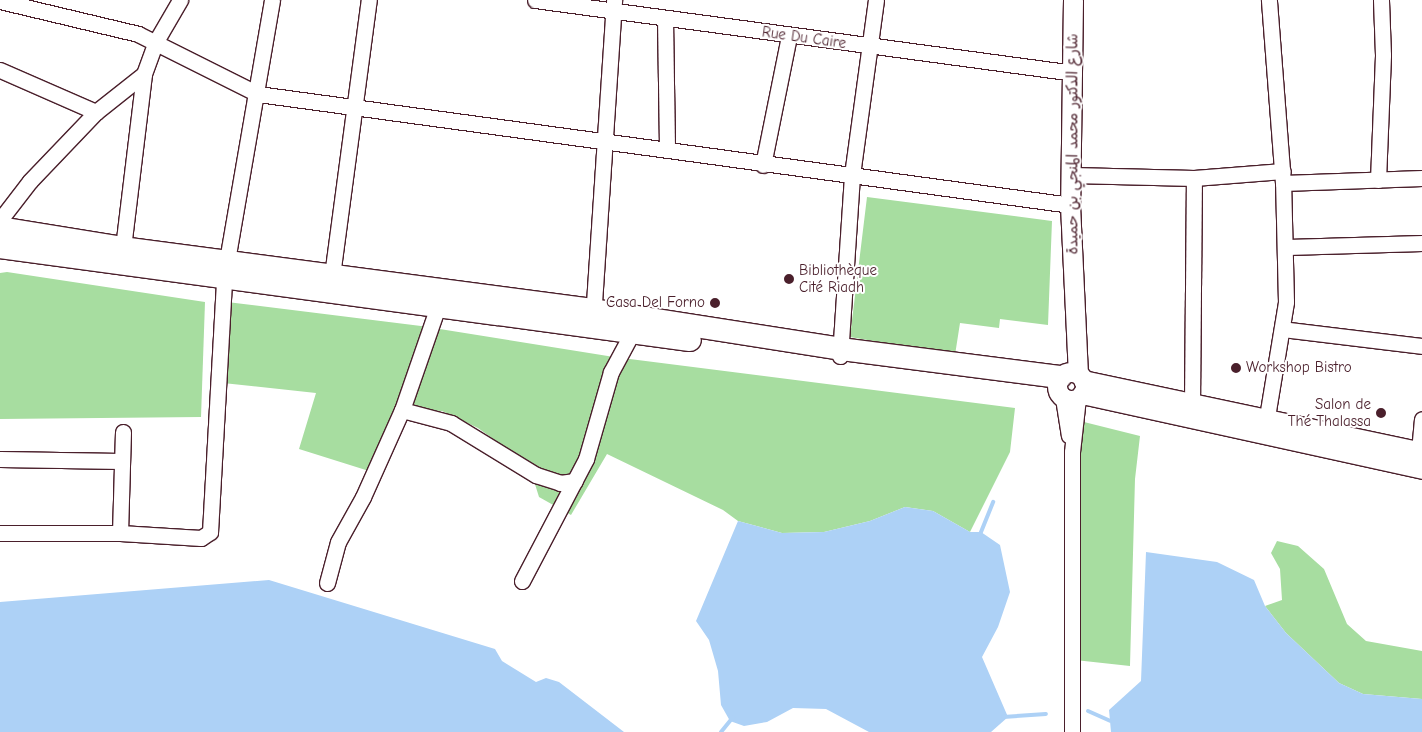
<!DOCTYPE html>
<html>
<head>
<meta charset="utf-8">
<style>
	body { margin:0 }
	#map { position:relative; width:1422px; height:732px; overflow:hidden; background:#fff; font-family:"Comic Neue","Playpen Sans Arabic",sans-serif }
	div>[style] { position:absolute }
	.green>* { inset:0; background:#a7dda0 }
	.water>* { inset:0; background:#add1f6 }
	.stream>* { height:4px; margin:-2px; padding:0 2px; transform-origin:2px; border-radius:2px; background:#add1f6 }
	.roads { filter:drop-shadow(1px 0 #4a1f2b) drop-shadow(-1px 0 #4a1f2b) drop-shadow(0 1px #4a1f2b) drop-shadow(0 -1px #4a1f2b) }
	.minor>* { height:15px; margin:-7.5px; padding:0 7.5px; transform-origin:7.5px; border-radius:7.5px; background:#fff }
	.tertiary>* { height:19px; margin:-9.5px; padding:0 9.5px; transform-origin:9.5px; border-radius:9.5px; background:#fff }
	.tertiary>.ring { margin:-9.5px; padding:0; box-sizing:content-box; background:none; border:19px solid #fff; border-radius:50% }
	.secondary>* { height:22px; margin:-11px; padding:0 11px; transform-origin:11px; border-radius:11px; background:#fff }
	.dots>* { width:14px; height:14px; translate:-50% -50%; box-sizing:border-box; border:2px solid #fff; border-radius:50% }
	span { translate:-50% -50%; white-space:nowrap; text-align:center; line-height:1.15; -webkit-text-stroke:4px #fff; paint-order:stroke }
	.street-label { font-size:15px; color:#4a1f2b }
	.poi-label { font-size:15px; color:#4a1f2b }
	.left { translate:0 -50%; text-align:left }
	.right { translate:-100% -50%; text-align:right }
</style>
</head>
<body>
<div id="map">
	<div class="green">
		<div style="clip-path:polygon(867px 197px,1052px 221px,1048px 325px,1000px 319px,999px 328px,960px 323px,955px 355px,850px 337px)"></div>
		<div style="clip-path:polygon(7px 272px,205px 302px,201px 417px,0 419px,0 273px)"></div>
		<div style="clip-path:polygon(227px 302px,421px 326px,614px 357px,1015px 408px,1010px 452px,970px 532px,933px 511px,905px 507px,870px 521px,824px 532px,782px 533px,738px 521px,723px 510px,607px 454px,571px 515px,539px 497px,529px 465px,478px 428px,442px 411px,398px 409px,369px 471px,299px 449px,316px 393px,223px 383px)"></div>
		<div style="clip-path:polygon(1080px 421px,1140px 436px,1135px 479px,1130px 666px,1075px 660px)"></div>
		<div style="clip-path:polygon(1277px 541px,1298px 546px,1324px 569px,1347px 624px,1366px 641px,1422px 651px,1422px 699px,1363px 694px,1339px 683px,1286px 633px,1265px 606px,1282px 600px,1280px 569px,1271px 553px)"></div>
	</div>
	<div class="water">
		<div style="clip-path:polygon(905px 507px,933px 511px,970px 532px,981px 532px,1000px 545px,1010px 592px,998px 627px,982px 657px,1008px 717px,991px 732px,869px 732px,826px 709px,793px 708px,767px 722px,744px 726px,730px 721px,721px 705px,718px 671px,709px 640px,696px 621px,738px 521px,782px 533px,824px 532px,870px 521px)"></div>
		<div style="clip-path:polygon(1146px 552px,1217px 562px,1254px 580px,1265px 606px,1286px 633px,1339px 683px,1363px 694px,1422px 699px,1422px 732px,1111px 732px,1109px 710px,1141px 681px)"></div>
		<div style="clip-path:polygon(269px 580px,495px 649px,502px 661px,536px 682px,546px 678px,559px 682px,624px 732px,0 732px,0 602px)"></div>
	</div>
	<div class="stream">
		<div style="left:979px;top:537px;width:38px;rotate:-68deg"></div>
		<div style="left:1088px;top:711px;width:24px;rotate:24deg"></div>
		<div style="left:1003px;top:717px;width:43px;rotate:-4deg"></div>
		<div style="left:721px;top:732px;width:19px;rotate:-51deg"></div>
	</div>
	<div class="roads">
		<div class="minor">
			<div style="left:535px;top:0;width:544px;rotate:7.71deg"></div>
			<div style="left:0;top:1px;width:142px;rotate:13.4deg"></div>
			<div style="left:138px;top:34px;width:134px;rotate:26.6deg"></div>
			<div style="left:258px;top:94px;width:820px;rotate:7.78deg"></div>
			<div style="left:665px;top:19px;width:131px;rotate:89.1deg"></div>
			<div style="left:0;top:70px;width:105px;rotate:23.6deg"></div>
			<div style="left:763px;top:165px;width:132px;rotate:-78.6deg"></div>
			<div style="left:1072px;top:175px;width:122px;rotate:1.4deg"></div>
			<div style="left:1194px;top:178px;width:89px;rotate:-4.5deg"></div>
			<div style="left:1378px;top:180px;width:125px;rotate:-87.7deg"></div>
			<div style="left:1383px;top:55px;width:55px;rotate:-92.1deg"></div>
			<div style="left:1283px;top:183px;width:139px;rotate:-2.1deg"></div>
			<div style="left:0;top:220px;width:49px;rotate:-52.4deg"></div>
			<div style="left:30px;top:181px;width:95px;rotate:-46.3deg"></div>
			<div style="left:96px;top:112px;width:61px;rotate:-38.4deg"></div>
			<div style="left:1287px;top:247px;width:135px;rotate:-1.7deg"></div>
			<div style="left:122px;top:256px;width:183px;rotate:-83.1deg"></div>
			<div style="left:144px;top:74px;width:33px;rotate:-70deg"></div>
			<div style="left:155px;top:43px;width:50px;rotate:-59.8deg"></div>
			<div style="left:331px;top:283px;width:286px;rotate:-82.4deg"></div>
			<div style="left:593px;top:318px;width:319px;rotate:-86.2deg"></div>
			<div style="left:1282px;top:329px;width:141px;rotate:6.9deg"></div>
			<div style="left:840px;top:356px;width:181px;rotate:-86.2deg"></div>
			<div style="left:852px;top:175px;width:177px;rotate:-82.2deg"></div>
			<div style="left:1063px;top:398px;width:38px;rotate:81deg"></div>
			<div style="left:1192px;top:404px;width:226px;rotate:-89.5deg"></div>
			<div style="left:402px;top:410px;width:51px;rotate:14.9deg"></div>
			<div style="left:451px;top:423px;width:100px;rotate:31.5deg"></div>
			<div style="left:536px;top:475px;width:25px;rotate:18deg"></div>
			<div style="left:560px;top:483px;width:15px;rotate:-8deg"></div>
			<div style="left:1265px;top:429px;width:129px;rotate:-80.6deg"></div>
			<div style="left:1286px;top:302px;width:119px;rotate:-91.4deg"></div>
			<div style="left:1283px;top:183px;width:184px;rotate:-94.4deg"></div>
			<div style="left:0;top:459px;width:121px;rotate:0.9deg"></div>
			<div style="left:1418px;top:462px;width:43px;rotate:-84.7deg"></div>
			<div style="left:0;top:533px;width:120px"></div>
			<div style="left:120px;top:533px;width:81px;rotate:3.5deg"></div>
			<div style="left:201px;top:538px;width:11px;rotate:-34deg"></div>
			<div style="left:210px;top:532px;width:254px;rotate:-86.8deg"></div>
			<div style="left:224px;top:278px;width:282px;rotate:-80.2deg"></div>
			<div style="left:120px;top:533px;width:101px;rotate:-88.3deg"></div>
			<div style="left:522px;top:581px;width:138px;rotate:-62.3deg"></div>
			<div style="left:586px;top:459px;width:91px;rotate:-74deg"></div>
			<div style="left:611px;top:372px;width:44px;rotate:-61.7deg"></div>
			<div style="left:327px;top:583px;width:42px;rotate:-75deg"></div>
			<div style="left:338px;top:542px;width:51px;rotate:-60.9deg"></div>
			<div style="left:363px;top:497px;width:95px;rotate:-65.9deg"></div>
			<div style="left:402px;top:410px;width:110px;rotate:-70.9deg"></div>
			<div style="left:1072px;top:732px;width:280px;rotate:-90deg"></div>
			<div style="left:1072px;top:452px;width:54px;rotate:-83.7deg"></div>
		</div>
		<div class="tertiary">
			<div style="left:1073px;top:0;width:205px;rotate:90.8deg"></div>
			<div style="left:1070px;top:205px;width:169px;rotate:87.3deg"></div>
			<div class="ring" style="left:1057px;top:372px;width:9px;height:9px"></div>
			<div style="left:1083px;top:380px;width:347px;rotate:12deg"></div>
			<div style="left:1082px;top:394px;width:348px;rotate:12.4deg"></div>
		</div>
		<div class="secondary">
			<div style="left:0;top:228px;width:125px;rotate:9.2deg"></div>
			<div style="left:123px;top:248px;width:474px;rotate:7.5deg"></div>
			<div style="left:593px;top:310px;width:251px;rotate:8.9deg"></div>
			<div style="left:841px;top:349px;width:221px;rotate:7.3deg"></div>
			<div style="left:0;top:247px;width:696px;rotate:7.68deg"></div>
		</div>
	</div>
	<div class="dots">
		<div style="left:789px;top:279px;background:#4a1f2b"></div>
		<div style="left:715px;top:303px;background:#4a1f2b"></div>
		<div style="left:1236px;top:368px;background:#4a1f2b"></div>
		<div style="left:1381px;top:413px;background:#4a1f2b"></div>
	</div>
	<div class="street-label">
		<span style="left:804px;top:38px;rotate:8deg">Rue Du Caire</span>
		<span style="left:1073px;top:144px;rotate:-90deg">شارع الدكتور محمد المنجي بن حميدة</span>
	</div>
	<div class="poi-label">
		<span class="left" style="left:799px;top:279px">Bibliothèque<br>Cité Riadh</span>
		<span class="right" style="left:705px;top:303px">Casa Del Forno</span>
		<span class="left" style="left:1246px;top:368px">Workshop Bistro</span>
		<span class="right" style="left:1371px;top:413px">Salon de<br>Thé Thalassa</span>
	</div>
</div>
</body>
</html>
